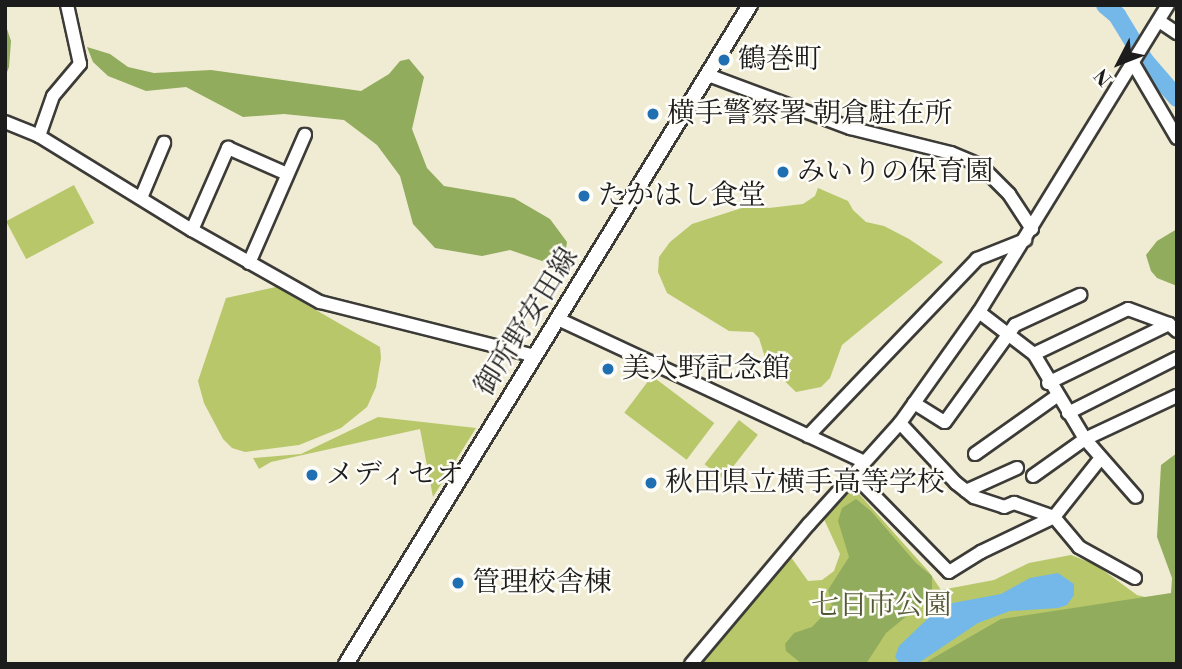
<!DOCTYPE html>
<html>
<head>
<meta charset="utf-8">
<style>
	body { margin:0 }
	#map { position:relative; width:1182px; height:669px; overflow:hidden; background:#f0ebd3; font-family:"Libre Bodoni","Noto Serif JP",serif }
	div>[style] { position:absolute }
	.green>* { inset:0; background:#b7c769; transform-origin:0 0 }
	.forest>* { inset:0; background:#91ac5d }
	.water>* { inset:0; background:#73b8e9 }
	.river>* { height:18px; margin:-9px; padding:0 9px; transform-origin:9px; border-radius:9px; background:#73b8e9 }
	.roads { filter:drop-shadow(2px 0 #3c3b37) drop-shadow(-2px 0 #3c3b37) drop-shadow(0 2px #3c3b37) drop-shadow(0 -2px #3c3b37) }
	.minor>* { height:12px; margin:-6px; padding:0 6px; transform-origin:6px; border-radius:6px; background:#fff }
	.major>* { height:14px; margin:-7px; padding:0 7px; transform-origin:7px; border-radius:7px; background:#fff }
	.dots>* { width:19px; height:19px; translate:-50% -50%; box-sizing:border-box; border:4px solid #fdfcf7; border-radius:50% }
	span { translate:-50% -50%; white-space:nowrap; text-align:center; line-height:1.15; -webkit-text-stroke:5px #fdfcf7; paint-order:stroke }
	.poi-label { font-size:28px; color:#1c1c1c }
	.left { translate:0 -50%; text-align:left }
	.street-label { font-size:28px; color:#1c1c1c }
	.park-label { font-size:28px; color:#525837 }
	.frame { position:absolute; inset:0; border:7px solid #1c1c1c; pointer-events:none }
	.north { position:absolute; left:1084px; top:28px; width:70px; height:70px; -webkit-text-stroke:5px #fdfcf7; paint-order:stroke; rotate:228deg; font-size:19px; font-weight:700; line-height:28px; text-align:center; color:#1c1c1c }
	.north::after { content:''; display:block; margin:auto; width:24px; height:32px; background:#1c1c1c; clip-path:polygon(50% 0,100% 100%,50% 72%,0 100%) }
</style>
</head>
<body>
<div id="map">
	<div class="green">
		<div style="left:74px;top:185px;width:43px;height:77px;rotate:62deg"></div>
		<div style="clip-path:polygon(818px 188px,848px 201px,853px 210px,866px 222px,884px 226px,909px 239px,943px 262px,842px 345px,830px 378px,821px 387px,796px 392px,767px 364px,759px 338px,753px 332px,729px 331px,667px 293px,658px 272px,659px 257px,670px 242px,692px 224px,748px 206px,769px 208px,803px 204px,815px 196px)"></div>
		<div style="clip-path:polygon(276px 287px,380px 347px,381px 358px,376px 387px,367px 407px,341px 428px,299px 445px,245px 452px,232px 448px,223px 439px,204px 403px,198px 381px,226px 298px)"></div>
		<div style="left:652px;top:376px;width:78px;height:46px;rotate:37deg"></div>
		<div style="clip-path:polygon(378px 417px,476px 428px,433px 497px,420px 429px,271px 462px,259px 469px,253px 458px,301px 454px)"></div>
		<div style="left:739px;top:420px;width:24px;height:56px;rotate:38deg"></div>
		<div style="clip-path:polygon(852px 486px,929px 572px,941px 590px,994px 580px,1029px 563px,1071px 555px,1096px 565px,1137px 595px,1177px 605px,1177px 664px,693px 664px,788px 553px,808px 581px,822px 580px,834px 571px,840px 554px,823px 517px)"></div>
	</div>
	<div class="forest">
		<div style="clip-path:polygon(5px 23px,11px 41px,9px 67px,5px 77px)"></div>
		<div style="clip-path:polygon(87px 47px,110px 54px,128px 67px,154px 73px,211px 70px,361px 91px,389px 74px,400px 61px,409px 59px,424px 77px,412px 129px,427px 168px,444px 186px,514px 198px,550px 219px,567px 242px,565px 255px,545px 262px,510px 250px,482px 256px,435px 248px,413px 224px,400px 176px,377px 145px,344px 120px,284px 114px,243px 117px,186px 87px,146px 91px,108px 76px,93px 62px)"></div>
		<div style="clip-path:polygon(1177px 229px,1177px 286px,1157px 278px,1151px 271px,1146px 255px,1157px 241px)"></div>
		<div style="clip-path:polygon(1177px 453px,1177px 664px,923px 664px,1001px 619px,1171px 593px,1172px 578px,1157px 537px,1161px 465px)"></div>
		<div style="clip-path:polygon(856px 499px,871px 511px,916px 563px,932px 576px,932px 589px,925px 601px,886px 633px,866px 664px,802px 664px,786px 651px,785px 644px,794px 633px,812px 627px,832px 606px,828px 590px,849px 557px,838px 521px,842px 508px)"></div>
	</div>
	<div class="water">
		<div style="clip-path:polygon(1058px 573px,1074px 584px,1074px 595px,1067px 605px,1058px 608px,1010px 611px,978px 623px,917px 664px,900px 664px,895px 657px,899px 646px,942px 605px,1001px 594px,1030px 578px)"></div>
	</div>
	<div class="river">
		<div style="left:1105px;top:5px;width:16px;rotate:40deg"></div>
		<div style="left:1117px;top:15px;width:54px;rotate:58.7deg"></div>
		<div style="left:1145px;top:61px;width:49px;rotate:49.1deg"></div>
	</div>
	<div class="roads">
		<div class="minor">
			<div style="left:1159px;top:21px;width:22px;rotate:34deg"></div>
			<div style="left:1133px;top:63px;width:87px;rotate:59.6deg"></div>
			<div style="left:708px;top:75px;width:152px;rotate:20.5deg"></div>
			<div style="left:850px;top:128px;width:104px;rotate:13.9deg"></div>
			<div style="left:951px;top:153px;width:33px;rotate:23deg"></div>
			<div style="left:981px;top:166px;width:40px;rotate:45deg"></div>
			<div style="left:1009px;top:194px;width:42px;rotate:56.7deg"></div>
			<div style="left:5px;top:122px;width:37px;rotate:22deg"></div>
			<div style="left:39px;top:136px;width:180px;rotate:31.6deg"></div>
			<div style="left:192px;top:230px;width:147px;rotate:29.4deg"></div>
			<div style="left:320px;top:302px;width:222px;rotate:14.1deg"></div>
			<div style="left:39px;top:136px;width:42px;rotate:-70.7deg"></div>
			<div style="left:53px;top:96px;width:42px;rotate:-49.8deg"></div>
			<div style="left:80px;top:64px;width:60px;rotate:-102.4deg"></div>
			<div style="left:141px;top:198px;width:60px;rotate:-67.3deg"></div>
			<div style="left:192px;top:230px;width:90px;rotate:-66.3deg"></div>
			<div style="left:228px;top:148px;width:64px;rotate:23.8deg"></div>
			<div style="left:249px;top:263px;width:140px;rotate:-66.4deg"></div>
			<div style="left:979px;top:312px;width:69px;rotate:37.4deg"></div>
			<div style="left:1034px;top:354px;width:99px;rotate:59deg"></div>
			<div style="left:1085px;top:439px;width:77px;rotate:48.7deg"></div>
			<div style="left:558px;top:319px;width:338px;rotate:25deg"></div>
			<div style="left:1034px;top:354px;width:104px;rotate:-25.6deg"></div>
			<div style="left:1128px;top:309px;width:44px;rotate:20.1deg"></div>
			<div style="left:1169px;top:324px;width:11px;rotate:41deg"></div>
			<div style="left:1048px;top:383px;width:135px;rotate:-26deg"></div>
			<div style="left:914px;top:403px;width:36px;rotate:32deg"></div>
			<div style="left:945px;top:422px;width:120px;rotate:-54.2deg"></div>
			<div style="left:1015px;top:325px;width:72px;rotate:-24.8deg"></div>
			<div style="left:1068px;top:413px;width:122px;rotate:-26.8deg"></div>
			<div style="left:900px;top:423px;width:82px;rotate:47deg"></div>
			<div style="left:956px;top:483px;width:23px;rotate:38deg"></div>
			<div style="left:974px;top:497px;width:32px;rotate:18deg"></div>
			<div style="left:1004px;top:507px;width:11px;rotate:-22deg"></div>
			<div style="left:1014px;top:503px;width:42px;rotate:19.3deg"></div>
			<div style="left:1054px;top:517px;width:39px;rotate:50deg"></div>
			<div style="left:1079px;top:547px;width:64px;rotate:29deg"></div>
			<div style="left:808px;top:436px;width:245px;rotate:-46.3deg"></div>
			<div style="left:977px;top:259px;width:52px;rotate:-21.6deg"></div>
			<div style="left:975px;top:454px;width:100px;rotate:-35.3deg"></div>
			<div style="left:853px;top:474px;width:137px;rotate:45.6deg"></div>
			<div style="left:949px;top:572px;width:38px;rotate:-32deg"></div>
			<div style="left:981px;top:552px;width:81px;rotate:-25.6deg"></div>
			<div style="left:1054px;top:517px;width:74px;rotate:-51.6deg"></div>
			<div style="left:1033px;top:476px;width:64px;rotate:-35.4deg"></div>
			<div style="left:1085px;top:439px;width:102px;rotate:-25.1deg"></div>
			<div style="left:966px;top:491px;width:56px;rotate:-24.3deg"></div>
			<div style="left:691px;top:664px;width:183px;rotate:-49.9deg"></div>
			<div style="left:809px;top:524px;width:136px;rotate:-48deg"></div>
			<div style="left:900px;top:423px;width:136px;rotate:-54.6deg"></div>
			<div style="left:979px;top:312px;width:361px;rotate:-58.4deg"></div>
		</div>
		<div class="major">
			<div style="left:346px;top:664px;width:773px;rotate:-58.49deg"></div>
		</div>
	</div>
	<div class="dots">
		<div style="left:724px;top:60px;background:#1f6fb2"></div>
		<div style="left:653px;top:114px;background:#1f6fb2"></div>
		<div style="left:783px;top:172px;background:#1f6fb2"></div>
		<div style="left:584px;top:196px;background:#1f6fb2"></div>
		<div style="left:608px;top:369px;background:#1f6fb2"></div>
		<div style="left:312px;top:475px;background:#1f6fb2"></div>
		<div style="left:651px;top:483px;background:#1f6fb2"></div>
		<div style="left:458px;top:583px;background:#1f6fb2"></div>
	</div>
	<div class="poi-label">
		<span class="left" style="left:738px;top:60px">鶴巻町</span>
		<span class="left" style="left:667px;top:114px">横手警察署 朝倉駐在所</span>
		<span class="left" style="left:797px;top:172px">みいりの保育園</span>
		<span class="left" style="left:598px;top:196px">たかはし食堂</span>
		<span class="left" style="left:622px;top:369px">美入野記念館</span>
		<span class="left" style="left:326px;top:475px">メディセオ</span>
		<span class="left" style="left:665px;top:483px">秋田県立横手高等学校</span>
		<span class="left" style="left:472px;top:583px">管理校舎棟</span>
	</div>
	<div class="street-label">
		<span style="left:527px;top:322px;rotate:-58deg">御所野安田線</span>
	</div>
	<div class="park-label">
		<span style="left:881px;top:606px">七日市公園</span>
	</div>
	<div class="frame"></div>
	<div class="north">N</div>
</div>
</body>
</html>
